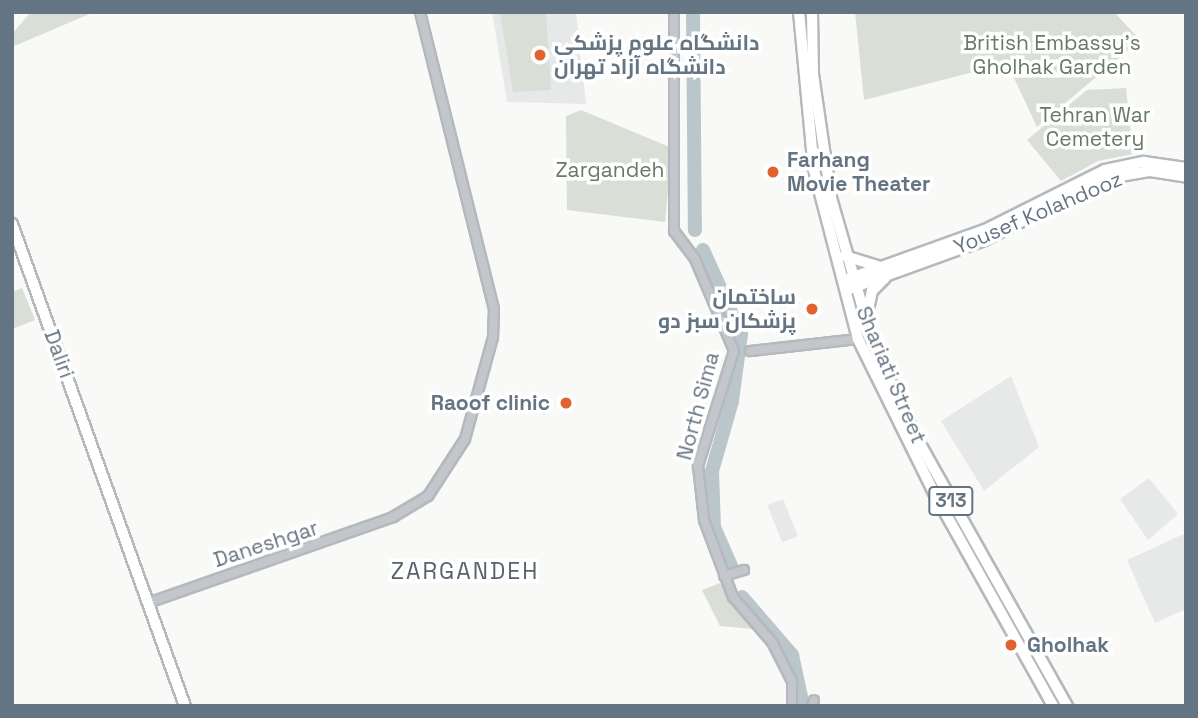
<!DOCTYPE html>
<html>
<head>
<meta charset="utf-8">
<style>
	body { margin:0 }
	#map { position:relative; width:1198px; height:718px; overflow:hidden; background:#f9f9f7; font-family:"Space Grotesk",Cairo,sans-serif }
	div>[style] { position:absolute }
	.built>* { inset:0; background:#e7e8e8; transform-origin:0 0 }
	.green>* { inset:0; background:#d9ded6 }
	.river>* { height:14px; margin:-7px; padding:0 7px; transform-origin:7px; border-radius:7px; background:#bbc6cb }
	.roads { filter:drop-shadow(2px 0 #b4b9bd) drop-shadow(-2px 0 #b4b9bd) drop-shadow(0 2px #b4b9bd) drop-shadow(0 -2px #b4b9bd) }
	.minor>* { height:8px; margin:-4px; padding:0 4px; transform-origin:4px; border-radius:4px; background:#c3c7cb }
	.major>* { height:10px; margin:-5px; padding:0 5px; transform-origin:5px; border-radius:5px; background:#fff }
	.dots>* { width:19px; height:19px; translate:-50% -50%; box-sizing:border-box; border:4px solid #fff; border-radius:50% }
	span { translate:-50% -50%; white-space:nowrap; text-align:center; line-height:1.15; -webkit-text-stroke:7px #fff; paint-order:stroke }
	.shield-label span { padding:2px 5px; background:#fff; border:2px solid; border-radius:5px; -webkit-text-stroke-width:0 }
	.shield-label { font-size:19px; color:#657482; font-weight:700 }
	.poi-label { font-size:21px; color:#657482; font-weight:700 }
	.left { translate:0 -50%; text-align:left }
	.right { translate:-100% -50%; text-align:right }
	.park-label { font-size:21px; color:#667a64 }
	.street-label { font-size:21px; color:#657482 }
	.neighbourhood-label { font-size:23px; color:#57626d; letter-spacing:2px }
	.frame { position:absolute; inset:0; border:14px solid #657482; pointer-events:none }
</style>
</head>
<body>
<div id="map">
	<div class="built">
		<div style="clip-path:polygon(492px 12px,576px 12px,586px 104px,507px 102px)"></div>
		<div style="clip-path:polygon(1011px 376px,1039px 447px,984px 491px,941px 421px)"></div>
		<div style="clip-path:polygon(1149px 478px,1178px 514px,1148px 540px,1120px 499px)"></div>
		<div style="left:783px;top:499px;width:40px;height:17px;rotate:68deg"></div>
		<div style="clip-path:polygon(1186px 533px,1186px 609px,1155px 623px,1127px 560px)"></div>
	</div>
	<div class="green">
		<div style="clip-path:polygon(31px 12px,94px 12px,12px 47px,12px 34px)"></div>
		<div style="clip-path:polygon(500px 12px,546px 12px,551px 90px,513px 92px)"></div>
		<div style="clip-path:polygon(855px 12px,1114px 12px,1140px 40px,1037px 127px,1014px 78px,997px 66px,864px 100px)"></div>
		<div style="clip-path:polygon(1126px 88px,1133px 154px,1098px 161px,1061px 181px,1027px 140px,1087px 90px)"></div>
		<div style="clip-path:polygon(581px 110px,672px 148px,665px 222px,567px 210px,566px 116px)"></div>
		<div style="clip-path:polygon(22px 288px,35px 320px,12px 329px,12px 292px)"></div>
		<div style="clip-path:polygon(720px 583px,753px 629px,720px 626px,702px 590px)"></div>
	</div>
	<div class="river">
		<div style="left:693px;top:12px;width:218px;rotate:89.5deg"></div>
		<div style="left:703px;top:250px;width:92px;rotate:65.7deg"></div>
		<div style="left:741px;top:334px;width:68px;rotate:97.7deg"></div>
		<div style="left:732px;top:401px;width:73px;rotate:105.9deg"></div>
		<div style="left:712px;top:471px;width:56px;rotate:88deg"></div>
		<div style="left:714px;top:527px;width:43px;rotate:66.4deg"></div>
		<div style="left:742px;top:597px;width:77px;rotate:49.2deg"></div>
		<div style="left:792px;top:655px;width:52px;rotate:77.8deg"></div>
	</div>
	<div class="roads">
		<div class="minor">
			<div style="left:674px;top:12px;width:219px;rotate:90deg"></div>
			<div style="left:674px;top:231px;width:35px;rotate:53deg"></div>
			<div style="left:695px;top:259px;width:100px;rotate:67deg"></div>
			<div style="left:734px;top:351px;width:121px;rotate:107.4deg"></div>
			<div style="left:698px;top:466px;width:54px;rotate:83.7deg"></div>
			<div style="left:704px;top:520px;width:82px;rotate:69.4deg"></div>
			<div style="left:733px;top:597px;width:60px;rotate:49.1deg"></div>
			<div style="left:772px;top:642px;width:44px;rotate:62.9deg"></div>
			<div style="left:792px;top:681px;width:25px;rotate:90deg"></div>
			<div style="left:750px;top:351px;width:109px;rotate:-6.3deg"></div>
			<div style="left:724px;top:576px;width:21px;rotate:-17deg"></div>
			<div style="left:148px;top:603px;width:260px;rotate:-19.3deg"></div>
			<div style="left:393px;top:517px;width:41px;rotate:-31deg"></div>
			<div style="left:428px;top:496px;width:68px;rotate:-57deg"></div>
			<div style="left:465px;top:439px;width:106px;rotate:-74.6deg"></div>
			<div style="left:493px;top:337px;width:28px;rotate:-88deg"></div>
			<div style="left:494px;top:309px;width:306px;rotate:-104deg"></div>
			<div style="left:812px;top:706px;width:6px;rotate:-72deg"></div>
		</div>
		<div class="major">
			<div style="left:799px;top:12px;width:159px;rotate:84.6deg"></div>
			<div style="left:814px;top:170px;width:175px;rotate:75.4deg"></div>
			<div style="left:858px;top:339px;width:169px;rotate:63.7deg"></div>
			<div style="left:933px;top:491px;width:246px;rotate:60.8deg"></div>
			<div style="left:812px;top:12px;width:62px;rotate:89.1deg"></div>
			<div style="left:813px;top:74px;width:125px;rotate:81.7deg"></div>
			<div style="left:831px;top:198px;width:155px;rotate:73.9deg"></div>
			<div style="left:874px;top:347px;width:97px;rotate:65deg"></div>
			<div style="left:915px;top:435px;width:311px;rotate:60.7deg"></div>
			<div style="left:12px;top:224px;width:512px;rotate:70.26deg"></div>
			<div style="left:845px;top:256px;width:34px;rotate:17deg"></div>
			<div style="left:845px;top:280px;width:149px;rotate:-19.7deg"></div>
			<div style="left:985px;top:230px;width:134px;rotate:-26.6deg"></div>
			<div style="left:1105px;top:170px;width:40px;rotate:-12deg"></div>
			<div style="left:1144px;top:162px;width:42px;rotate:8.1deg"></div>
			<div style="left:849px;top:289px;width:144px;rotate:-19.9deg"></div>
			<div style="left:984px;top:240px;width:140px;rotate:-26.4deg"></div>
			<div style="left:1109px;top:178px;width:42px;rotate:-9.7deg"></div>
			<div style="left:1150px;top:171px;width:36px;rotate:9deg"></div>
			<div style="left:866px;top:319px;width:29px;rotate:-78deg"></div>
			<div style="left:872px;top:291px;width:18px;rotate:-45deg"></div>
		</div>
	</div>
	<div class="dots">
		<div style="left:540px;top:55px;background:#e3612e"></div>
		<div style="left:773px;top:172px;background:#e3612e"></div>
		<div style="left:812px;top:309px;background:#e3612e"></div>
		<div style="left:566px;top:403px;background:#e3612e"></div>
		<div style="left:1011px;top:645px;background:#e3612e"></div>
	</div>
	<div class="shield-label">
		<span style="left:951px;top:501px">313</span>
	</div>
	<div class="poi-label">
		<span class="left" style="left:554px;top:55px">دانشگاه علوم پزشکی<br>دانشگاه آزاد تهران</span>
		<span class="left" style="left:787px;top:172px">Farhang<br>Movie Theater</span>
		<span class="right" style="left:796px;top:309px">ساختمان<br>پزشکان سبز دو</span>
		<span class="right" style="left:550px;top:403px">Raoof clinic</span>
		<span class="left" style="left:1027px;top:645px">Gholhak</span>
	</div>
	<div class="park-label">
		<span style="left:1052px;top:55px">British Embassy's<br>Gholhak Garden</span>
		<span style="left:1095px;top:127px">Tehran War<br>Cemetery</span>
		<span style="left:610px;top:170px">Zargandeh</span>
	</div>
	<div class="street-label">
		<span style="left:1038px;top:213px;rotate:-23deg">Yousef Kolahdooz</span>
		<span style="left:59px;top:354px;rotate:70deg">Daliri</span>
		<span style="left:891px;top:375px;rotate:67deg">Shariati Street</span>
		<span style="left:698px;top:406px;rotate:-75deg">North Sima</span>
		<span style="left:266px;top:544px;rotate:-18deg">Daneshgar</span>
	</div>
	<div class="neighbourhood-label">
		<span style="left:465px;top:571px">ZARGANDEH</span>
	</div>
	<div class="frame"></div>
</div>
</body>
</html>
